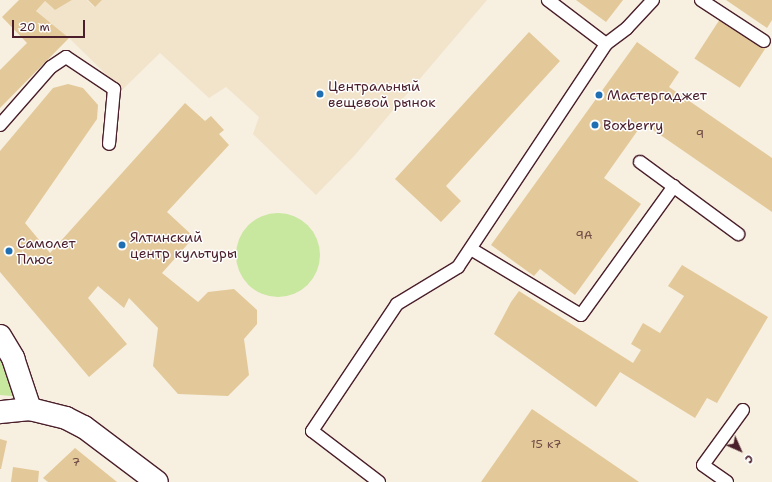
<!DOCTYPE html>
<html>
<head>
<meta charset="utf-8">
<style>
	body { margin:0 }
	#map { position:relative; width:772px; height:482px; overflow:hidden; background:#f7efe0; font-family:"Shantell Sans",sans-serif }
	div>[style] { position:absolute }
	.built>* { inset:0; background:#f1e4cb }
	.green>* { inset:0; background:#c8e79f }
	.round { border-radius:50% }
	.building>* { inset:0; background:#e3c999; transform-origin:0 0 }
	.roads { filter:drop-shadow(1px 0 #4a1f2b) drop-shadow(-1px 0 #4a1f2b) drop-shadow(0 1px #4a1f2b) drop-shadow(0 -1px #4a1f2b) }
	.lane>* { height:12px; margin:-6px; padding:0 6px; transform-origin:6px; border-radius:6px; background:#fff }
	.street>* { height:22px; margin:-11px; padding:0 11px; transform-origin:11px; border-radius:11px; background:#fff }
	.secondary>* { height:22px; margin:-11px; padding:0 11px; transform-origin:11px; border-radius:11px; background:#fff }
	.dots>* { width:11px; height:11px; translate:-50% -50%; box-sizing:border-box; border:2px solid #fff; border-radius:50% }
	span { translate:-50% -50%; white-space:nowrap; text-align:center; line-height:1.15; -webkit-text-stroke:3px #fff; paint-order:stroke }
	.number-label { font-size:12px; color:#704a46 }
	.number-label span { -webkit-text-stroke-width:0 }
	.poi-label { font-size:14px; color:#4a1f2b }
	.left { translate:0 -50%; text-align:left }
	.north { position:absolute; left:720px; top:430px; width:40px; height:40px; -webkit-text-stroke:3px #fff; paint-order:stroke; rotate:135deg; font-size:11px; font-weight:700; line-height:16px; text-align:center; color:#4a1f2b }
	.north::after { content:''; display:block; margin:auto; width:14px; height:18px; background:#4a1f2b; clip-path:polygon(50% 0,100% 100%,50% 72%,0 100%) }
	.scale { position:absolute; left:12px; top:20px; width:73px; height:18px; box-sizing:border-box; border:2px solid #4a1f2b; border-top:0; padding-left:5px; font-size:12px; line-height:14px; white-space:nowrap; color:#4a1f2b; -webkit-text-stroke:3px #fff; paint-order:stroke }
</style>
</head>
<body>
<div id="map">
	<div class="built">
		<div style="clip-path:polygon(72px 0,87px 0,94px 7px,102px 0,487px 0,355px 155px,316px 195px,253px 134px,259px 117px,226px 87px,209px 98px,160px 53px,122px 90px,69px 38px,36px 11px,45px 1px,55px 10px)"></div>
	</div>
	<div class="green">
		<div class="round" style="left:236px;top:213px;width:84px;height:84px"></div>
		<div style="clip-path:polygon(0 354px,23px 397px,0 395px)"></div>
	</div>
	<div class="building">
		<div style="clip-path:polygon(19px 0,72px 0,55px 10px,45px 1px,36px 11px,69px 38px,0 108px,0 70px,27px 43px,2px 17px)"></div>
		<div style="clip-path:polygon(88px 0,102px 0,95px 7px)"></div>
		<div style="clip-path:polygon(576px 0,623px 0,606px 22px)"></div>
		<div style="clip-path:polygon(726px 0,772px 0,772px 20px,767px 28px)"></div>
		<div style="left:720px;top:19px;width:54px;height:47px;rotate:33deg"></div>
		<div style="clip-path:polygon(529px 32px,560px 61px,446px 186px,461px 201px,441px 222px,395px 179px)"></div>
		<div style="clip-path:polygon(637px 42px,679px 72px,669px 87px,772px 158px,772px 212px,643px 123px,604px 178px,641px 204px,575px 295px,540px 269px,534px 276px,491px 245px)"></div>
		<div style="clip-path:polygon(68px 84px,83px 88px,98px 105px,97px 119px,25px 223px,50px 253px,185px 103px,205px 121px,211px 116px,224px 130px,219px 134px,229px 145px,167px 212px,194px 237px,162px 273px,198px 302px,208px 292px,234px 289px,257px 310px,257px 324px,244px 339px,249px 375px,228px 396px,178px 394px,153px 366px,158px 328px,129px 298px,124px 308px,98px 286px,88px 298px,127px 344px,89px 377px,0 272px,0 151px,53px 88px)"></div>
		<div style="clip-path:polygon(682px 265px,768px 317px,717px 403px,707px 398px,695px 418px,620px 372px,596px 407px,494px 334px,511px 302px,519px 291px,633px 363px,641px 350px,631px 344px,643px 323px,660px 333px,684px 296px,668px 286px)"></div>
		<div style="clip-path:polygon(532px 409px,639px 482px,481px 482px)"></div>
		<div style="clip-path:polygon(0 439px,7px 441px,1px 469px,0 469px)"></div>
		<div style="clip-path:polygon(75px 448px,117px 482px,48px 482px,43px 478px)"></div>
		<div style="clip-path:polygon(13px 467px,39px 471px,38px 482px,11px 482px)"></div>
	</div>
	<div class="roads">
		<div class="lane">
			<div style="left:701px;top:0;width:75px;rotate:33.1deg"></div>
			<div style="left:606px;top:44px;width:26px;rotate:-37deg"></div>
			<div style="left:627px;top:28px;width:38px;rotate:-47deg"></div>
			<div style="left:0;top:125px;width:77px;rotate:-48.7deg"></div>
			<div style="left:51px;top:67px;width:18px;rotate:-34deg"></div>
			<div style="left:66px;top:57px;width:58px;rotate:33.7deg"></div>
			<div style="left:114px;top:89px;width:55px;rotate:95.2deg"></div>
			<div style="left:640px;top:162px;width:122px;rotate:36.3deg"></div>
			<div style="left:471px;top:249px;width:128px;rotate:31deg"></div>
			<div style="left:581px;top:315px;width:159px;rotate:-54.2deg"></div>
			<div style="left:379px;top:482px;width:84px;rotate:-142.7deg"></div>
			<div style="left:312px;top:431px;width:153px;rotate:-56.2deg"></div>
			<div style="left:397px;top:304px;width:71px;rotate:-31.2deg"></div>
			<div style="left:458px;top:267px;width:268px;rotate:-56.4deg"></div>
			<div style="left:606px;top:44px;width:73px;rotate:-142.8deg"></div>
			<div style="left:727px;top:482px;width:29px;rotate:-145deg"></div>
			<div style="left:703px;top:465px;width:68px;rotate:-54deg"></div>
		</div>
		<div class="street">
			<div style="left:30px;top:409px;width:37px;rotate:14deg"></div>
			<div style="left:66px;top:418px;width:20px;rotate:27deg"></div>
			<div style="left:84px;top:427px;width:91px;rotate:37deg"></div>
		</div>
		<div class="secondary">
			<div style="left:0;top:336px;width:26px;rotate:59deg"></div>
			<div style="left:13px;top:358px;width:54px;rotate:71.6deg"></div>
			<div style="left:30px;top:409px;width:30px;rotate:174deg"></div>
		</div>
	</div>
	<div class="dots">
		<div style="left:320px;top:94px;background:#1f6fb2"></div>
		<div style="left:599px;top:95px;background:#1f6fb2"></div>
		<div style="left:595px;top:125px;background:#1f6fb2"></div>
		<div style="left:122px;top:245px;background:#1f6fb2"></div>
		<div style="left:9px;top:251px;background:#1f6fb2"></div>
	</div>
	<div class="number-label">
		<span style="left:700px;top:135px">9</span>
		<span style="left:584px;top:236px">9А</span>
		<span style="left:546px;top:445px">15 к7</span>
		<span style="left:76px;top:463px">7</span>
	</div>
	<div class="poi-label">
		<span class="left" style="left:328px;top:94px">Центральный<br>вещевой рынок</span>
		<span class="left" style="left:607px;top:95px">Мастергаджет</span>
		<span class="left" style="left:603px;top:125px">Boxberry</span>
		<span class="left" style="left:130px;top:245px">Ялтинский<br>центр культуры</span>
		<span class="left" style="left:17px;top:251px">Самолет<br>Плюс</span>
	</div>
	<div class="north">С</div>
	<div class="scale">20 m</div>
</div>
</body>
</html>
